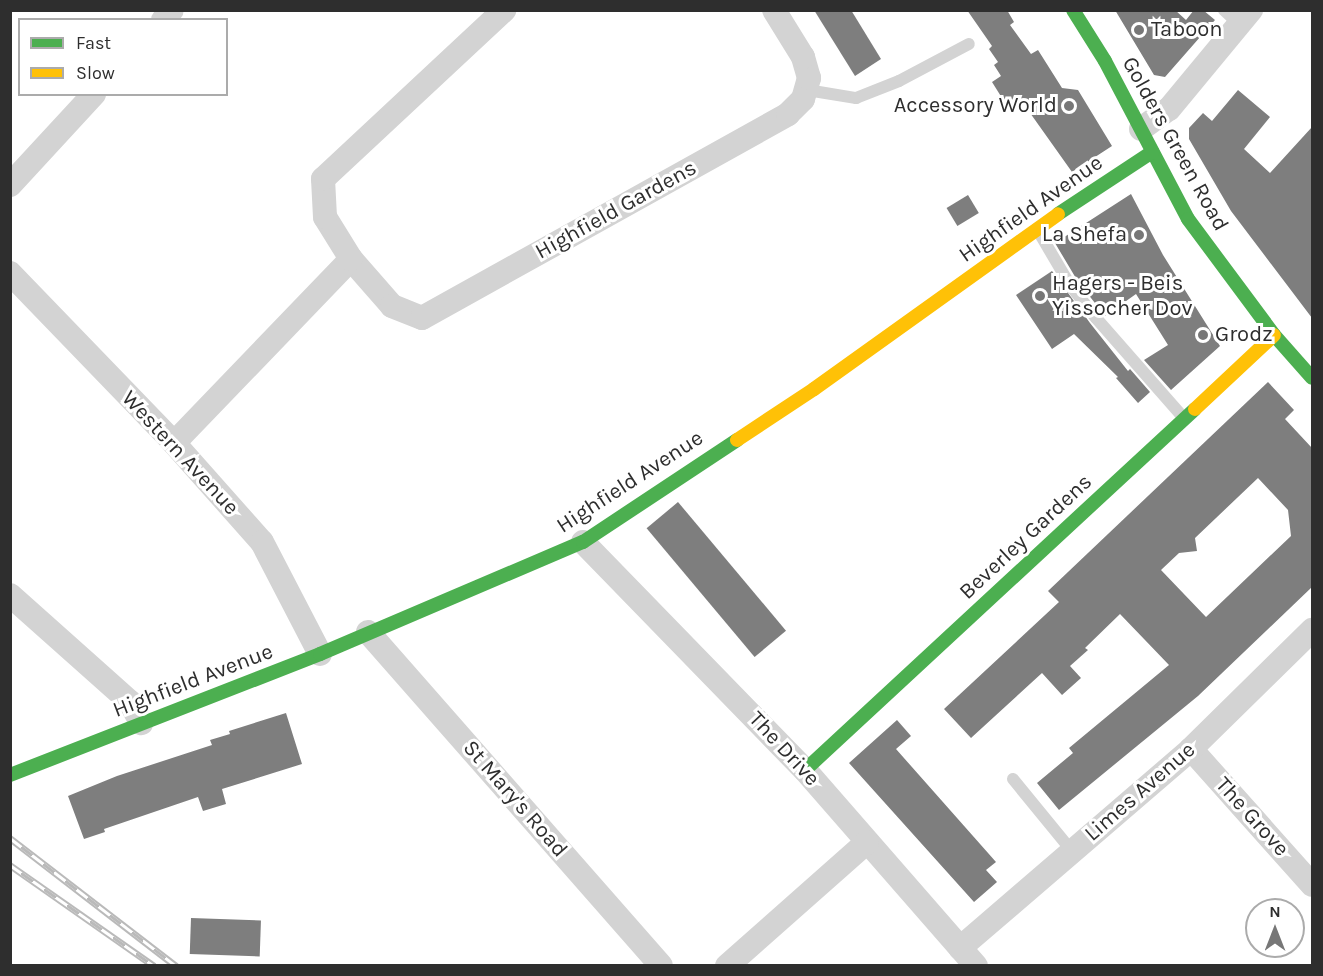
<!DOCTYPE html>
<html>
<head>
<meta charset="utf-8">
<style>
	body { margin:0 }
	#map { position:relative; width:1323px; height:976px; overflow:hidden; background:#fff; font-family:Karla,sans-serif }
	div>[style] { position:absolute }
	.building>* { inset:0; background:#7e7e7e; transform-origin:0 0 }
	.lane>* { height:12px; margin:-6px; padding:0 6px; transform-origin:6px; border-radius:6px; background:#d3d3d3 }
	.street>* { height:24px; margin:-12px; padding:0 12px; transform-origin:12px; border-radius:12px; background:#d3d3d3 }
	.fast>* { height:14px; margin:-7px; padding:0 7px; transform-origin:7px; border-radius:7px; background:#4caf50 }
	.slow>* { height:14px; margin:-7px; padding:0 7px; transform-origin:7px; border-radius:7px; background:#ffc107 }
	.rail>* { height:7px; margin-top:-3.5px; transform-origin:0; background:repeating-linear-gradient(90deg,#fff 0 14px,#bababa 0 28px); box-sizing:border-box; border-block:2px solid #bababa }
	.dots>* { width:16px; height:16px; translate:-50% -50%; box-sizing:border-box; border:3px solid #fff; border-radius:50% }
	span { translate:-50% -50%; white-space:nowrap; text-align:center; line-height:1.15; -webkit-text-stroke:6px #fff; paint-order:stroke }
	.poi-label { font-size:22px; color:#2e2e2e }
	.left { translate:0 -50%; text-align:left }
	.right { translate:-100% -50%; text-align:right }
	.street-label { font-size:22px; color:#2e2e2e }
	.frame { position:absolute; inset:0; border:12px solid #2e2e2e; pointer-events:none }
	.legend { position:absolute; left:18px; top:18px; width:210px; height:78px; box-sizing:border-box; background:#fff; border:2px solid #ababab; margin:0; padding:8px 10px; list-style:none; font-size:18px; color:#2e2e2e }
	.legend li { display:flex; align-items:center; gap:12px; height:30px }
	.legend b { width:30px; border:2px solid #ababab }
	.north { position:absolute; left:1245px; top:898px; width:60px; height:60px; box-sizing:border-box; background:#fff; border:2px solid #ababab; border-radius:50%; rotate:0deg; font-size:16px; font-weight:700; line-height:24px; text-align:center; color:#2e2e2e }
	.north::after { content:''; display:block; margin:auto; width:21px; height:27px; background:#777; clip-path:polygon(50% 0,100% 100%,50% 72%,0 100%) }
</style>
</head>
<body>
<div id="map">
	<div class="building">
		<div style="clip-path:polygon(814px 10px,851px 10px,881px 59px,855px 76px)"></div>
		<div style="clip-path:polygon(967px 10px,1007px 10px,1014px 22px,1010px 25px,1031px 54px,1038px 50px,1062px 88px,1078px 90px,1112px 146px,1072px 172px,1023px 103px,1010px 109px,1002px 98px,992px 82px,1001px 76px,994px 65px,998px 62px,989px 49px,992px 46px)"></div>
		<div style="clip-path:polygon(1115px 10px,1175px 10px,1186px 20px,1194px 10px,1203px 10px,1215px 20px,1165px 77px,1154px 75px)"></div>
		<div style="clip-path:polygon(1238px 90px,1270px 117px,1244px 149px,1270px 173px,1312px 127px,1312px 318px,1231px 211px,1189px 139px,1189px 128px,1203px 113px,1212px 121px)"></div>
		<div style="clip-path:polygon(1131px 194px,1163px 255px,1220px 346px,1171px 390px,1144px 360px,1168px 345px,1136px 294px,1105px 316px,1077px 280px,1055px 243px)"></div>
		<div style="left:968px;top:195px;width:21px;height:25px;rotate:59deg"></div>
		<div style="clip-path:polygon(1052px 271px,1090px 323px,1128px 371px,1130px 369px,1150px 392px,1138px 403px,1116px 378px,1118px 377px,1074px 334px,1052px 349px,1016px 295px)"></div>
		<div style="clip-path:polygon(evenodd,1268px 382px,1294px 410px,1285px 419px,1312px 448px,1312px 587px,1198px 696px,1059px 810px,1037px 783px,1073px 753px,1069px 748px,1169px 665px,1120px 614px,1085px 648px,1088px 650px,1070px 666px,1081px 678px,1062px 695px,1042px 673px,971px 738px,944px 709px,1059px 602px,1048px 591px,1268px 382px,1258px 478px,1288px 510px,1291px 536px,1206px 617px,1161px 570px,1179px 553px,1197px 551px,1195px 538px,1258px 478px)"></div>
		<div style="left:678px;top:502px;width:168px;height:41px;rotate:50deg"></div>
		<div style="clip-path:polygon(286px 713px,302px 764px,222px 789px,226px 804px,203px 811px,198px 797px,104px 829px,105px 832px,84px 839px,68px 796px,117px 776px,212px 745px,210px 740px,230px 734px,229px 731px)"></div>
		<div style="clip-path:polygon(897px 720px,911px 736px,896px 749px,996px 862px,986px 870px,997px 882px,974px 902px,849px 763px)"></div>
		<div style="left:191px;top:918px;width:70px;height:36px;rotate:2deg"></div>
	</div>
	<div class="lane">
		<div style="left:1224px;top:10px;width:22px;rotate:43deg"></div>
		<div style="left:807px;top:90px;width:50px;rotate:9.3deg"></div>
		<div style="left:856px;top:98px;width:46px;rotate:-21.6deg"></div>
		<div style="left:899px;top:81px;width:79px;rotate:-27.9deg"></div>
		<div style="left:1037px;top:229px;width:65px;rotate:59.5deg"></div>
		<div style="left:1070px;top:285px;width:42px;rotate:51.8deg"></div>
		<div style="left:1096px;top:318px;width:133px;rotate:48.7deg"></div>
		<div style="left:1013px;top:779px;width:93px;rotate:50.7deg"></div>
	</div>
	<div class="street">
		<div style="left:163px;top:20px;width:13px;rotate:-48deg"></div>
		<div style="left:1141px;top:129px;width:34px;rotate:-36deg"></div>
		<div style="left:1169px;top:109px;width:129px;rotate:-50.4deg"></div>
		<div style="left:10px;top:185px;width:124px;rotate:-47.3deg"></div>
		<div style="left:351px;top:259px;width:62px;rotate:48.9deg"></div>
		<div style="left:392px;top:306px;width:32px;rotate:22deg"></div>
		<div style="left:422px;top:318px;width:419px;rotate:-29.1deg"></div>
		<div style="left:788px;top:114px;width:21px;rotate:-45deg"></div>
		<div style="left:803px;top:99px;width:22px;rotate:-74deg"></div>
		<div style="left:809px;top:78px;width:22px;rotate:-106deg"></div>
		<div style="left:803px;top:57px;width:55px;rotate:-121.7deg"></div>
		<div style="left:10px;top:273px;width:236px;rotate:46deg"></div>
		<div style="left:174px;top:443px;width:132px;rotate:48.4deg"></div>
		<div style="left:262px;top:542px;width:126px;rotate:62.6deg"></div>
		<div style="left:174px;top:443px;width:255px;rotate:-46.1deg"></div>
		<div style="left:351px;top:259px;width:49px;rotate:-121.8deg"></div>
		<div style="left:325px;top:217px;width:38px;rotate:-93deg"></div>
		<div style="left:323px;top:179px;width:248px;rotate:-43deg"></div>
		<div style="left:583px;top:542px;width:318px;rotate:45.8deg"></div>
		<div style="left:805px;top:770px;width:260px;rotate:48.9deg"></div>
		<div style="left:10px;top:595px;width:161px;rotate:41.7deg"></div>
		<div style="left:130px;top:702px;width:24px;rotate:62deg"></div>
		<div style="left:368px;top:632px;width:444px;rotate:48.7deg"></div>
		<div style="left:1191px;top:749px;width:182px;rotate:48.3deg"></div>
		<div style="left:960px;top:948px;width:305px;rotate:-40.7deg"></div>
		<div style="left:1191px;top:749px;width:170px;rotate:-44.5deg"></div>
		<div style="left:727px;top:966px;width:187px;rotate:-41.5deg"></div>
	</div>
	<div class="fast">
		<div style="left:1073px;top:10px;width:60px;rotate:57.9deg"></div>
		<div style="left:1105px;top:61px;width:178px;rotate:62.3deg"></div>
		<div style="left:1188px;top:219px;width:144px;rotate:53.4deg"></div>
		<div style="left:1274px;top:335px;width:57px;rotate:48.5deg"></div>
		<div style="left:1058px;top:214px;width:113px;rotate:-33.4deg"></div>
		<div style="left:805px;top:770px;width:531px;rotate:-42.79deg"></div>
		<div style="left:10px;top:775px;width:333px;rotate:-21.3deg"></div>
		<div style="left:320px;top:654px;width:286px;rotate:-23.1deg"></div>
		<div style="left:583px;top:542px;width:185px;rotate:-33.5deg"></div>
	</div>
	<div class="slow">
		<div style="left:1195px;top:409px;width:108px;rotate:-43.1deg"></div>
		<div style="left:737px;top:440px;width:92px;rotate:-33.5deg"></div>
		<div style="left:814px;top:389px;width:300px;rotate:-35.6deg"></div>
	</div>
	<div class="rail">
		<div style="left:10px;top:838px;width:210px;rotate:37.6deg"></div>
		<div style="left:10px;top:865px;width:176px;rotate:35deg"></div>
	</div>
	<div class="dots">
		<div style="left:1139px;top:30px;background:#777"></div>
		<div style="left:1069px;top:106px;background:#777"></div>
		<div style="left:1139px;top:235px;background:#777"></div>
		<div style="left:1040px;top:296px;background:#777"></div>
		<div style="left:1203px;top:335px;background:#777"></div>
	</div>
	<div class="poi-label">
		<span class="left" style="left:1151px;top:30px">Taboon</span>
		<span class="right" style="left:1057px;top:106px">Accessory World</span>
		<span class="right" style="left:1127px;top:235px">La Shefa</span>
		<span class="left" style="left:1052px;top:296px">Hagers - Beis<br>Yissocher Dov</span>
		<span class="left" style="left:1215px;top:335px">Grodz</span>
	</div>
	<div class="street-label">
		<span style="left:1175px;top:144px;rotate:61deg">Golders Green Road</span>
		<span style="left:1031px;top:209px;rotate:-35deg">Highfield Avenue</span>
		<span style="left:616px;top:210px;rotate:-29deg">Highfield Gardens</span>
		<span style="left:180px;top:453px;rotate:47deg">Western Avenue</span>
		<span style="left:630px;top:482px;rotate:-33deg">Highfield Avenue</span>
		<span style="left:1026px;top:537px;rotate:-43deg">Beverley Gardens</span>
		<span style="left:193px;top:681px;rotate:-21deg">Highfield Avenue</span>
		<span style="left:784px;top:749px;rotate:47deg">The Drive</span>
		<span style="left:1140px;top:792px;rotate:-41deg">Limes Avenue</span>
		<span style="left:515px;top:799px;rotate:49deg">St Mary's Road</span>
		<span style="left:1252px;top:817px;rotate:48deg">The Grove</span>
	</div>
	<div class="frame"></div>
	<ul class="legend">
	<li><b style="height:8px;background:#4caf50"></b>Fast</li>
	<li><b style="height:8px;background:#ffc107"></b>Slow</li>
	</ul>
	<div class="north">N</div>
</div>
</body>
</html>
